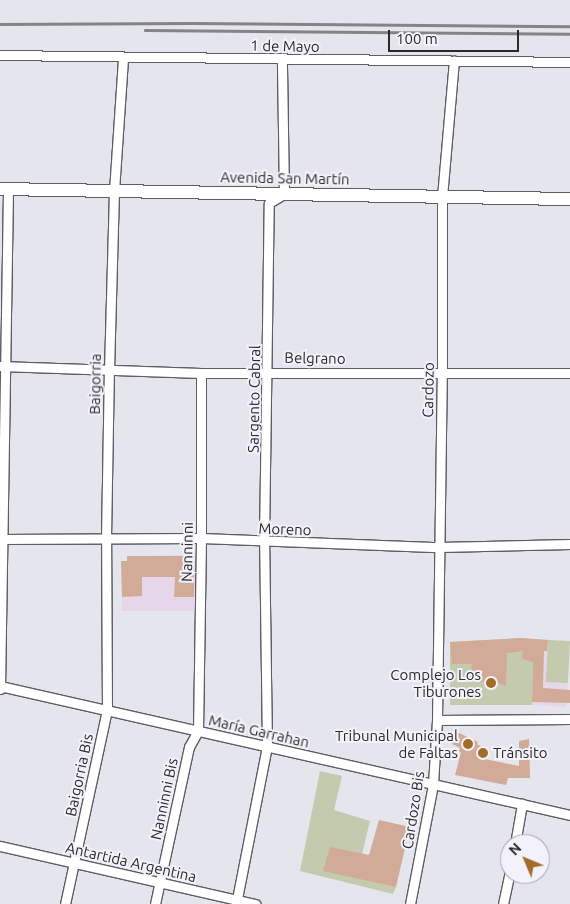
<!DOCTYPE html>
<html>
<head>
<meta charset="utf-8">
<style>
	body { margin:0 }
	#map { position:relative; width:570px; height:904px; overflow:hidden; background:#e5e5ed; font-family:Ubuntu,sans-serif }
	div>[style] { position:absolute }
	.education>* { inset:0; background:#e5d6e9; transform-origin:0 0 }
	.green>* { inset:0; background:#c3caae; transform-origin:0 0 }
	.building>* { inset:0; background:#d2ab98 }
	.roads { filter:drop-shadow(1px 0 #5d5d64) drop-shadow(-1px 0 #5d5d64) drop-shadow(0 1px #5d5d64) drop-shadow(0 -1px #5d5d64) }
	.street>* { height:9px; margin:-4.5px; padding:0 4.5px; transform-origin:4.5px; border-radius:4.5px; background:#fff }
	.secondary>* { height:12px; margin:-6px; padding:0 6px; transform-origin:6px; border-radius:6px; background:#fff }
	.rail>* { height:2.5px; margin:-1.25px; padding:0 1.25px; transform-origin:1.25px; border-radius:1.25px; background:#838388 }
	.dots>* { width:14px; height:14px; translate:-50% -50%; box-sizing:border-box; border:2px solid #f3f2fb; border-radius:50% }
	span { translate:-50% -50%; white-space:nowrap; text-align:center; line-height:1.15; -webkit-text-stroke:4px #f3f2fb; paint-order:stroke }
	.street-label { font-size:15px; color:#2a2a2d }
	.poi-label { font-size:15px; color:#2a2a2d }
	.right { translate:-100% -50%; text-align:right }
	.left { translate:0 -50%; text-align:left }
	.north { position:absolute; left:500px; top:834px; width:50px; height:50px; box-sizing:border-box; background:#f3f2fb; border:1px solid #a3a2a9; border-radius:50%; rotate:315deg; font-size:14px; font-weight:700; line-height:20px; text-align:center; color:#2a2a2d }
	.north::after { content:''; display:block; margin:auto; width:18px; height:22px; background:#a36c28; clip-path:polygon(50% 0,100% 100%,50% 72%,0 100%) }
	.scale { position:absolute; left:388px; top:30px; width:131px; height:22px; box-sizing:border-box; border:2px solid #2a2a2d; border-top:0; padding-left:6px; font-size:15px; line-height:18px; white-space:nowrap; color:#2a2a2d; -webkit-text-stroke:4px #f3f2fb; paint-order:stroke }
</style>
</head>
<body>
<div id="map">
	<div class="education">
		<div style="clip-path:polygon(188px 555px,195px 562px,195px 611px,122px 611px,121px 561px,127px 561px,127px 556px)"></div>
		<div style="left:534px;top:639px;width:36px;height:66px;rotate:3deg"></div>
	</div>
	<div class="green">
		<div style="clip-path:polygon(522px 638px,533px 662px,532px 705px,450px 705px,450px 642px)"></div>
		<div style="left:548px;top:640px;width:22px;height:42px;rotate:3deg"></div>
		<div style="clip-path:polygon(320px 771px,342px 776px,334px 810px,370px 821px,362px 854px,396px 887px,393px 894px,300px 871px)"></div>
	</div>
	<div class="building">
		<div style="clip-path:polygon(127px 556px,188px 556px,194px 561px,194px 597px,174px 597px,175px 577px,142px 577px,142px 596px,122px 597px,121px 561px,127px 561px)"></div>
		<div style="clip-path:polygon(522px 638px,548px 640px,547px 651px,544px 651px,543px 688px,570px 690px,570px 703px,532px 702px,533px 662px,522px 659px,523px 651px,507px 653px,506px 686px,487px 679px,481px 682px,470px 678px,472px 664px,452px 664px,450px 642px)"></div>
		<div style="clip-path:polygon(457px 732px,478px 742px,477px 744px,489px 751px,485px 759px,519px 766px,519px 741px,529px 739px,530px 778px,508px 778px,506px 785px,455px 775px,461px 752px,458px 751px,460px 748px,452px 744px)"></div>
		<div style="clip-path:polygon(379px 820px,410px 827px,396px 887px,323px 871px,330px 847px,369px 855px)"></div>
	</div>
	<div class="roads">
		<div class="street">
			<div style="left:0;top:55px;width:570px;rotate:0.7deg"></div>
			<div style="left:0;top:366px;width:201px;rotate:2deg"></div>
			<div style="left:201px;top:373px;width:369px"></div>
			<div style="left:0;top:539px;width:201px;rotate:-0.3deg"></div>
			<div style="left:201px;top:538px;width:238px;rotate:2.2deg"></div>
			<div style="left:439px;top:547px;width:131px;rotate:-1.3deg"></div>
			<div style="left:0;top:686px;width:584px;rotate:12.75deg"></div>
			<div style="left:0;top:689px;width:500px;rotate:-89.08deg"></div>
			<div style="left:437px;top:720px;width:133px;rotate:-0.4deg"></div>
			<div style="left:515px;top:844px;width:41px;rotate:-80.1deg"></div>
			<div style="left:0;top:846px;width:262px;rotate:12.8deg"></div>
			<div style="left:65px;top:904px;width:198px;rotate:-77.8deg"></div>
			<div style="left:107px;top:710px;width:172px;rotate:-90.3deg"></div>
			<div style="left:106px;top:538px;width:168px;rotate:-89deg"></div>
			<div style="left:109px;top:370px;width:179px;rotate:-88.4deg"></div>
			<div style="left:114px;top:191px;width:133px;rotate:-86.1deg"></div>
			<div style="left:155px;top:904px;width:161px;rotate:-77.8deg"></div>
			<div style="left:189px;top:747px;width:18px;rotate:-61deg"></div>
			<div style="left:198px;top:731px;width:193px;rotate:-89.1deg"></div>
			<div style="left:201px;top:538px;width:165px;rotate:-90deg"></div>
			<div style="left:236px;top:904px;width:161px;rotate:-78.9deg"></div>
			<div style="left:267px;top:746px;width:204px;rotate:-90.8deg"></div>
			<div style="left:264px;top:542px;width:339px;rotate:-89.2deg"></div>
			<div style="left:269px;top:203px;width:17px;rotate:-31deg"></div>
			<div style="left:284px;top:194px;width:134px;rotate:-90.9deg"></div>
			<div style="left:410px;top:904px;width:122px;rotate:-79.1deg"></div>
			<div style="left:433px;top:784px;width:64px;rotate:-86.4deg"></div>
			<div style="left:437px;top:720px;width:347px;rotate:-89.2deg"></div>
			<div style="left:442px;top:373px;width:176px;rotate:-90deg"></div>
			<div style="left:442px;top:197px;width:137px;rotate:-85deg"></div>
			<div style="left:503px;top:904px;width:35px;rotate:-78deg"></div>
		</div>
		<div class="secondary">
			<div style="left:0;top:189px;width:570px;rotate:1.01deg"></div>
		</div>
	</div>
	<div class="rail">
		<div style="left:0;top:24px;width:190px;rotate:-0.3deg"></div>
		<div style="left:190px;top:23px;width:380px;rotate:0.5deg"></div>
		<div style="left:145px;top:30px;width:425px;rotate:0.5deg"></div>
	</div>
	<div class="dots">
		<div style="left:491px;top:683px;background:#a36c28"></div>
		<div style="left:468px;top:744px;background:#a36c28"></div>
		<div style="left:483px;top:753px;background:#a36c28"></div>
	</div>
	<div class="street-label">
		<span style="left:285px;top:46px;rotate:1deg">1 de Mayo</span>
		<span style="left:285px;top:178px;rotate:1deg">Avenida San Martín</span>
		<span style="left:315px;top:358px;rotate:1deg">Belgrano</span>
		<span style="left:95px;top:384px;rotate:-89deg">Baigorria</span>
		<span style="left:428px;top:390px;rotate:-89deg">Cardozo</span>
		<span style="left:254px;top:399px;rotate:-89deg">Sargento Cabral</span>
		<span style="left:285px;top:529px;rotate:2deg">Moreno</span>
		<span style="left:187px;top:552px;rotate:-89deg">Nanninni</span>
		<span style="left:259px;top:731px;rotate:13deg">María Garrahan</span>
		<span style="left:79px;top:775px;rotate:-78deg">Baigorria Bis</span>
		<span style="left:164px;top:799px;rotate:-78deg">Nanninni Bis</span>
		<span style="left:413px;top:810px;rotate:-81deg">Cardozo Bis</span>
		<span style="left:131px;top:862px;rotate:13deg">Antartida Argentina</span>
	</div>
	<div class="poi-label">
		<span class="right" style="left:481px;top:683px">Complejo Los<br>Tiburones</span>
		<span class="right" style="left:458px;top:744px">Tribunal Municipal<br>de Faltas</span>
		<span class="left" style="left:493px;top:753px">Tránsito</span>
	</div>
	<div class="north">N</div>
	<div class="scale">100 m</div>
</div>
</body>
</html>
